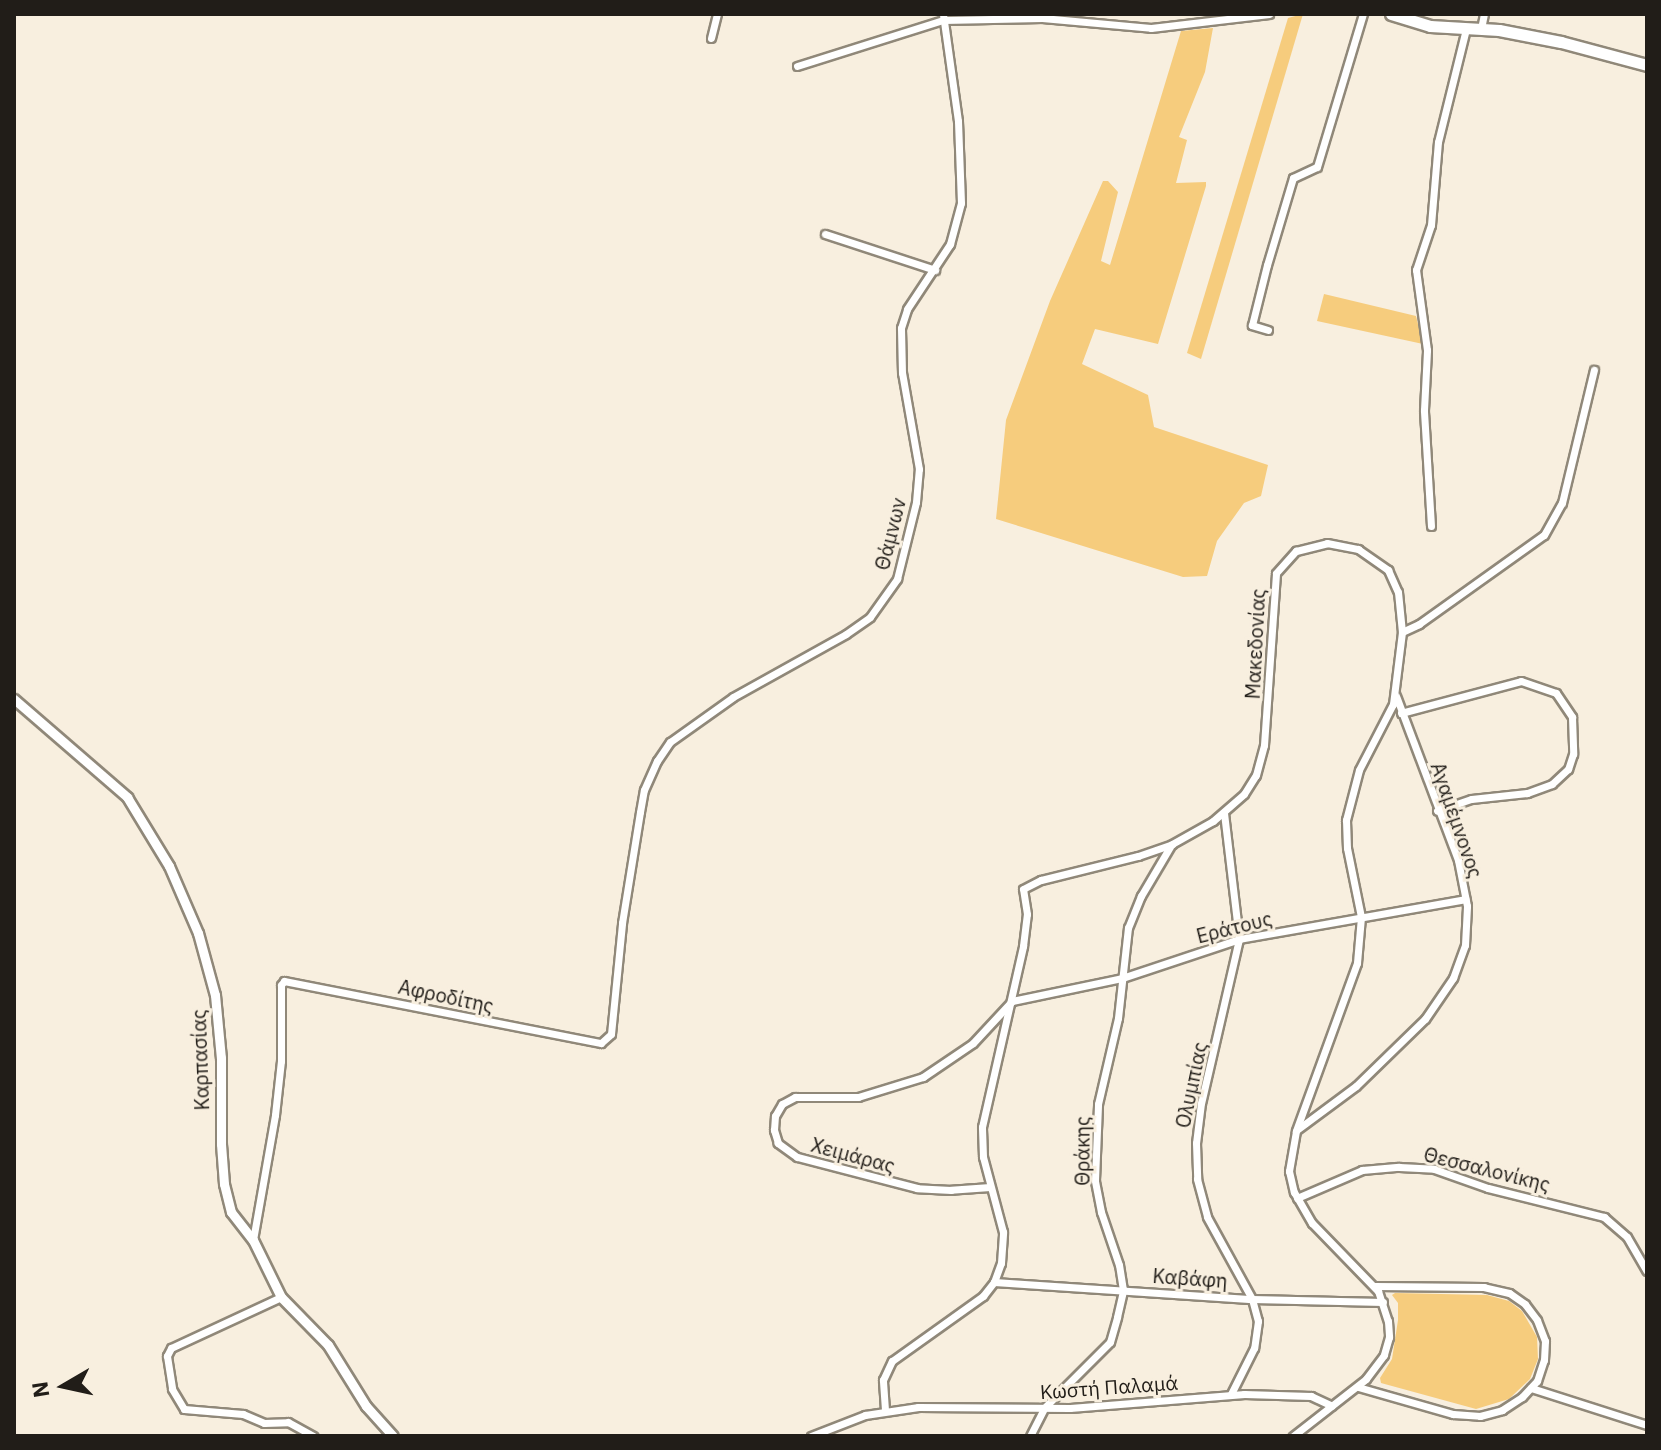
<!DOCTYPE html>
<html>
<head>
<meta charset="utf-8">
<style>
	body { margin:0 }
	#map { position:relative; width:1661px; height:1450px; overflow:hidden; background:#f8efdf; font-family:"IBM Plex Sans",sans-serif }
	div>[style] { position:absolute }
	.green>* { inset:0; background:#f6cc7d }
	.roads { filter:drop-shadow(2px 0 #908879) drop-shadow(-2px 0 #908879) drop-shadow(0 2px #908879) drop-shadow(0 -2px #908879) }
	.minor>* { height:7px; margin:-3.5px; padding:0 3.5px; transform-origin:3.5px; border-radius:3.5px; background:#fff }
	.tertiary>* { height:9px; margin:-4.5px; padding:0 4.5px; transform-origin:4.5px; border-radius:4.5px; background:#fff }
	.secondary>* { height:11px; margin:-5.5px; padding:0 5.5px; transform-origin:5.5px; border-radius:5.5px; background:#fff }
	span { translate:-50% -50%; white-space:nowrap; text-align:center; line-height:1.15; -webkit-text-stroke:6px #f8efdf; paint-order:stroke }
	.street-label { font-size:20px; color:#211d18 }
	.frame { position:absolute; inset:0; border:16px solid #211d18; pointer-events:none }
	.north { position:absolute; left:24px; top:1346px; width:80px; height:80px; -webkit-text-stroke:6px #f8efdf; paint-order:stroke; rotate:261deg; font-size:22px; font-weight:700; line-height:32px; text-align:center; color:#211d18 }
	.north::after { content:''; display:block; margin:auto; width:28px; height:36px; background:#211d18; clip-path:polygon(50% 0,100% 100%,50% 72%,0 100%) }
</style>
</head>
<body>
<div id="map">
	<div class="green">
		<div style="clip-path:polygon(1303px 14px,1201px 359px,1187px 353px,1288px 18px)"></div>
		<div style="clip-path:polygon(1213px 28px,1205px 72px,1179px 137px,1187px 140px,1176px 183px,1206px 182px,1206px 186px,1158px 344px,1095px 329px,1082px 364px,1148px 395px,1154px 427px,1268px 465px,1261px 496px,1244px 503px,1217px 541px,1207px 576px,1183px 577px,996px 519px,1006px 420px,1050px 301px,1103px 181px,1108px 181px,1118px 192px,1101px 261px,1110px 265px,1181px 31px)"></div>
		<div style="clip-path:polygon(1324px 294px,1416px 316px,1423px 344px,1317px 321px)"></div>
		<div style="clip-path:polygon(1395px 1293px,1487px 1295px,1509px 1301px,1522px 1311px,1537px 1337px,1538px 1359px,1530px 1379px,1509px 1399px,1476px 1409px,1381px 1383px,1380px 1378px,1392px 1359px,1398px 1320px,1398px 1303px,1392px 1295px)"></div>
	</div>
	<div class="roads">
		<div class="minor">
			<div style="left:1481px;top:29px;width:15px;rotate:-79deg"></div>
			<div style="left:711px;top:38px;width:25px;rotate:-76deg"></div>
			<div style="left:797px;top:66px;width:153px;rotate:-17.5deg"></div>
			<div style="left:943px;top:20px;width:99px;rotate:-1.2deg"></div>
			<div style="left:1042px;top:18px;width:109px;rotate:5.2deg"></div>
			<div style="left:1151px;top:28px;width:119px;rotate:-6.8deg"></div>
			<div style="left:825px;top:234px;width:116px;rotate:18.1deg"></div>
			<div style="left:1268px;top:330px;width:17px;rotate:-163deg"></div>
			<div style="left:1252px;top:325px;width:62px;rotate:-76deg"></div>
			<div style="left:1267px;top:265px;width:91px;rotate:-73.4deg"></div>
			<div style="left:1293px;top:178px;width:26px;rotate:-25deg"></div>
			<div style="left:1317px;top:167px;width:160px;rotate:-73.3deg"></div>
			<div style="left:1431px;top:526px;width:116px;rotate:-93.5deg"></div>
			<div style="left:1424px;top:410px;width:60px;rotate:-87.1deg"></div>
			<div style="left:1427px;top:350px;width:81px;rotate:-97.8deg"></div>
			<div style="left:1416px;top:270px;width:47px;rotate:-71.6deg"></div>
			<div style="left:1431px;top:225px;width:83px;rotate:-85.2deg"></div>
			<div style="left:1438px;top:142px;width:116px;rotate:-76.1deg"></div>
			<div style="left:1402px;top:632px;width:19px;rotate:-25deg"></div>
			<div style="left:1419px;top:624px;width:153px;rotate:-35.5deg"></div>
			<div style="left:1544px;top:535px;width:37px;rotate:-61deg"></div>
			<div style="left:1562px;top:503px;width:137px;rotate:-76.5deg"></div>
			<div style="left:1401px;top:713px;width:124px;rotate:-14.9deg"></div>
			<div style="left:1521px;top:681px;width:37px;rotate:19deg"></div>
			<div style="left:1556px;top:693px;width:29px;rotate:56deg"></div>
			<div style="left:1572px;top:717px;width:37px;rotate:88deg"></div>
			<div style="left:1573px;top:754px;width:16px;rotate:108deg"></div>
			<div style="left:1568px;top:769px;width:22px;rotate:137deg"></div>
			<div style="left:1552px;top:784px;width:27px;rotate:160deg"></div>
			<div style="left:1527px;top:793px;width:56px;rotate:173.9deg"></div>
			<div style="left:1471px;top:799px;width:36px;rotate:161deg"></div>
			<div style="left:1224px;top:813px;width:127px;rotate:83.2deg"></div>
			<div style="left:1239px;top:939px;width:168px;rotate:103deg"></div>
			<div style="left:1201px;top:1103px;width:40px;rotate:97.1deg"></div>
			<div style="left:1196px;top:1143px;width:36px;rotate:88deg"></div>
			<div style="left:1197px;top:1179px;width:39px;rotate:75deg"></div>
			<div style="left:1207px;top:1217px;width:94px;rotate:61.2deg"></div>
			<div style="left:1252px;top:1299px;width:23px;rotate:75deg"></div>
			<div style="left:1258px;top:1321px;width:27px;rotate:98deg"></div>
			<div style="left:1254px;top:1348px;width:51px;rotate:116.6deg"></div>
			<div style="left:1298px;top:1129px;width:72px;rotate:-36.6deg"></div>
			<div style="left:1356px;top:1086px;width:96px;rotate:-44.2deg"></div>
			<div style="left:1425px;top:1019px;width:50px;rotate:-55.7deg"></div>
			<div style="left:1453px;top:978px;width:35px;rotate:-70deg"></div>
			<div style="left:1465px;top:945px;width:39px;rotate:-87deg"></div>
			<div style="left:1467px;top:906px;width:47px;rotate:-101.1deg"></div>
			<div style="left:1458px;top:860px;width:175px;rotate:-110.7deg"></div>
			<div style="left:990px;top:1187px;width:39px;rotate:176deg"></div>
			<div style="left:951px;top:1190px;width:34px;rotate:-177deg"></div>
			<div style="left:917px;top:1188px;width:124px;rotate:-165.5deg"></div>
			<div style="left:797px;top:1157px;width:24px;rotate:-144deg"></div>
			<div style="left:778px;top:1143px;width:14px;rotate:-107deg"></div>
			<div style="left:774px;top:1130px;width:14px;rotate:-86deg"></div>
			<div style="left:775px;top:1116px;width:14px;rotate:-60deg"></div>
			<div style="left:782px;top:1104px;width:15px;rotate:-28deg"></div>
			<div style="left:795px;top:1097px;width:63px"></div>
			<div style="left:858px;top:1097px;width:68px;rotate:-17.1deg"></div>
			<div style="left:923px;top:1077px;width:60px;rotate:-34.2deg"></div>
			<div style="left:973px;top:1043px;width:57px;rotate:-47.1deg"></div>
			<div style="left:1012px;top:1001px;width:112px;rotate:-11.8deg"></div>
			<div style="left:1122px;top:978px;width:123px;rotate:-18.4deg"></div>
			<div style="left:1239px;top:939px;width:230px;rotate:-10deg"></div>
			<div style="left:1297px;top:1198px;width:71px;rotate:-23.3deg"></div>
			<div style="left:1362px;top:1170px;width:37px;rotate:-5deg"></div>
			<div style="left:1399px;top:1167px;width:35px;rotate:3deg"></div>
			<div style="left:1434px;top:1169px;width:57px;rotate:19.4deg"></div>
			<div style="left:1488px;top:1188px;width:120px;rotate:14deg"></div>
			<div style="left:1604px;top:1217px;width:30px;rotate:41deg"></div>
			<div style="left:1627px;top:1237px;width:39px;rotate:60deg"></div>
			<div style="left:253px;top:1240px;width:127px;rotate:-80deg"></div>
			<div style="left:275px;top:1115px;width:54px;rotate:-83.7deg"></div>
			<div style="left:281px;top:1061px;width:76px;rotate:-90deg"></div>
			<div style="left:281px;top:985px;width:5px;rotate:-53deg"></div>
			<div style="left:284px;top:981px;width:323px;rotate:11.1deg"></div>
			<div style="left:601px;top:1043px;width:13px;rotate:-42deg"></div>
			<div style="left:611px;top:1034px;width:112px;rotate:-84.3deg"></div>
			<div style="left:622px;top:923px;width:112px;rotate:-80.8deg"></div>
			<div style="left:640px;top:812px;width:22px;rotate:-80deg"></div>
			<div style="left:644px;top:790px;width:32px;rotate:-66deg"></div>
			<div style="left:657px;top:761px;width:23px;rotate:-56deg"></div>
			<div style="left:670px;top:742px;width:77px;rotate:-35.5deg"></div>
			<div style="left:733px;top:697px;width:129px;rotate:-29.1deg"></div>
			<div style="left:846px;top:634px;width:29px;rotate:-35deg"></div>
			<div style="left:870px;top:617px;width:47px;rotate:-54.6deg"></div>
			<div style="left:897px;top:579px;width:79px;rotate:-76.1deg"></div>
			<div style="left:916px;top:502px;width:33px;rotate:-85deg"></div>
			<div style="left:919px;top:469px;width:97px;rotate:-100deg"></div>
			<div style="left:902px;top:373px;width:45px;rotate:-91.3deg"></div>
			<div style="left:901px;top:328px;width:20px;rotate:-72deg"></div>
			<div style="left:907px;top:309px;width:78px;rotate:-56.5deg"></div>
			<div style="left:950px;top:244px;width:42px;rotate:-75deg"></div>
			<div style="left:961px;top:203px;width:82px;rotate:-92.1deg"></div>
			<div style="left:958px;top:121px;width:108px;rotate:-98deg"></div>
			<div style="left:994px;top:1282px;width:259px;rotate:3.8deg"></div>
			<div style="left:1252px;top:1299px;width:131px;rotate:1.3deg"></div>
			<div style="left:281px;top:1297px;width:121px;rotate:155.1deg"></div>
			<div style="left:171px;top:1348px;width:9px;rotate:117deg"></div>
			<div style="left:167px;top:1356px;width:33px;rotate:81deg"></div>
			<div style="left:172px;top:1389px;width:23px;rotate:59deg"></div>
			<div style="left:184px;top:1409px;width:59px;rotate:4.8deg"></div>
			<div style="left:243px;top:1414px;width:23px;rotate:23deg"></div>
			<div style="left:264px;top:1423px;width:24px;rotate:-2deg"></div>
			<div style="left:288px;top:1422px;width:29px;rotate:29deg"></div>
			<div style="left:1358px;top:1387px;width:99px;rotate:15.9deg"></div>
			<div style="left:1453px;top:1414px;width:27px;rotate:4deg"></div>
			<div style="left:1480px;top:1416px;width:23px;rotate:-15deg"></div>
			<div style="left:1502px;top:1410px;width:24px;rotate:-33deg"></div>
			<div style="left:1522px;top:1397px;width:22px;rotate:-47deg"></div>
			<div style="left:1537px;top:1381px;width:22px;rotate:-72deg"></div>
			<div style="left:1544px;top:1360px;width:19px;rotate:-87deg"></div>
			<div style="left:1545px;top:1341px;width:22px;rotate:-111deg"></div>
			<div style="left:1537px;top:1320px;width:20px;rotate:-127deg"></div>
			<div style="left:1525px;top:1304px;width:19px;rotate:-145deg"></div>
			<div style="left:1509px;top:1293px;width:26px;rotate:-167deg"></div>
			<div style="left:1484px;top:1287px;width:109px;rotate:-179.5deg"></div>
			<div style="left:1531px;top:1388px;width:122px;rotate:17.7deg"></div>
			<div style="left:885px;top:1410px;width:30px;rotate:-94deg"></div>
			<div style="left:883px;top:1380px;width:21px;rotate:-65deg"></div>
			<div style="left:892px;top:1361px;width:112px;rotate:-35.5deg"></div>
			<div style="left:983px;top:1296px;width:18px;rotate:-52deg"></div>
			<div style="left:994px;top:1282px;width:20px;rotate:-70deg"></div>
			<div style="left:1001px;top:1263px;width:31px;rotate:-86deg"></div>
			<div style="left:1003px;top:1232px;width:78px;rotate:-104.9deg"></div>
			<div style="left:983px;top:1157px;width:30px;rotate:-92deg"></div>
			<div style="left:982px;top:1127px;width:186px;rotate:-77.2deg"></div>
			<div style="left:1023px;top:946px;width:32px;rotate:-83deg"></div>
			<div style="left:1027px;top:914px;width:25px;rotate:-99deg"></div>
			<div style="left:1023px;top:889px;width:20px;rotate:-27deg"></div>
			<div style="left:1041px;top:880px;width:100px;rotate:-13.9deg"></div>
			<div style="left:1138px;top:856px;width:36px;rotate:-19deg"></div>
			<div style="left:1172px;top:844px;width:47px;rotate:-29.3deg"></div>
			<div style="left:1213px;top:821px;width:41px;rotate:-41.1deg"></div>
			<div style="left:1244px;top:794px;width:22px;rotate:-58deg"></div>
			<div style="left:1256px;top:775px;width:31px;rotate:-75deg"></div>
			<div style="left:1264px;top:745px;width:172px;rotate:-86deg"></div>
			<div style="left:1276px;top:573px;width:30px;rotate:-48deg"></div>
			<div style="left:1296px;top:551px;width:32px;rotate:-14deg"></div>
			<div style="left:1327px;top:543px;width:32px;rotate:11deg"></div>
			<div style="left:1358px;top:549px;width:37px;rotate:35deg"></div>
			<div style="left:1388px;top:570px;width:24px;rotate:66deg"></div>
			<div style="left:1398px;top:592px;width:40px;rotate:84.3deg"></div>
			<div style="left:1402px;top:632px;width:73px;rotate:97.1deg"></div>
			<div style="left:1393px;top:704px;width:74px;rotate:117.3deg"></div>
			<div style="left:1359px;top:770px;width:52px;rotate:104.6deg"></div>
			<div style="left:1346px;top:820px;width:28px;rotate:88deg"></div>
			<div style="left:1347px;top:848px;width:70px;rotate:78.5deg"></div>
			<div style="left:1361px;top:917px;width:46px;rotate:95deg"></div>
			<div style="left:1357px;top:963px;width:179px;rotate:110deg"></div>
			<div style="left:1296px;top:1131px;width:41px;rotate:99.9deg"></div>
			<div style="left:1289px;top:1171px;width:22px;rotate:77deg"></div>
			<div style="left:1294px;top:1192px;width:36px;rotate:60deg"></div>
			<div style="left:1312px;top:1223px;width:95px;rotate:45.9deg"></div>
			<div style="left:1378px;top:1291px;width:32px;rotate:72deg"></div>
			<div style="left:1388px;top:1321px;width:16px;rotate:86deg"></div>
			<div style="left:1389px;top:1337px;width:19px;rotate:106deg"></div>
			<div style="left:1384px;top:1355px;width:30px;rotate:127deg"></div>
			<div style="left:1366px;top:1379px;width:93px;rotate:142deg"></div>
			<div style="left:811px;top:1436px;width:58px;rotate:-21.3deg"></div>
			<div style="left:865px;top:1415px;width:54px;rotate:-8.6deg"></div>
			<div style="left:918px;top:1407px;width:152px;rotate:0.4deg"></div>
			<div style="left:1070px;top:1408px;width:175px;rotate:-4.6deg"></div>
			<div style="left:1244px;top:1394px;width:67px;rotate:1.7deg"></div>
			<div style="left:1311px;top:1396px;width:23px;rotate:25deg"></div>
			<div style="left:1030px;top:1436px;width:31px;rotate:-63deg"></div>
			<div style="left:1044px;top:1408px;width:93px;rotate:-45deg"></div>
			<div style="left:1110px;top:1342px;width:26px;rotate:-74deg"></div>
			<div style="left:1117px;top:1317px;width:28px;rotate:-77deg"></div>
			<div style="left:1123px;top:1290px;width:25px;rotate:-99deg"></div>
			<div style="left:1119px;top:1265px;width:56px;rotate:-108.8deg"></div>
			<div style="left:1101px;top:1212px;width:33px;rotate:-101deg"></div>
			<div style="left:1095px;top:1180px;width:76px;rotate:-87.7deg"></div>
			<div style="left:1098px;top:1104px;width:88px;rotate:-76.9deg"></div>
			<div style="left:1118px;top:1018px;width:91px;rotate:-83.7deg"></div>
			<div style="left:1128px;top:928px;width:35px;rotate:-68deg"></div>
			<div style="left:1141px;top:896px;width:59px;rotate:-59.5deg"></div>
		</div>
		<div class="tertiary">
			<div style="left:14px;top:699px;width:150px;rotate:40.9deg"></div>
			<div style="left:127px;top:797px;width:81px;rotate:58.7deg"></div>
			<div style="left:169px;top:866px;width:73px;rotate:66.6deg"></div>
			<div style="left:198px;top:933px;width:64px;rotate:74.7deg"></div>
			<div style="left:215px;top:995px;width:63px;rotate:84.6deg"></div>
			<div style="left:221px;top:1058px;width:86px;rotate:90deg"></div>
			<div style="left:221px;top:1144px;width:40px;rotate:85.7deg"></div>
			<div style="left:224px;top:1184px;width:29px;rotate:76deg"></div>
			<div style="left:231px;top:1212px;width:36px;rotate:52deg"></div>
			<div style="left:253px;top:1240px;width:64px;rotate:63.8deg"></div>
			<div style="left:281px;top:1297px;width:67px;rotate:45.6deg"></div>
			<div style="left:328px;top:1345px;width:72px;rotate:58.1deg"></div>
			<div style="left:366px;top:1406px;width:40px;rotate:48deg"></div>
		</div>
		<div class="secondary">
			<div style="left:1391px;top:14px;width:41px;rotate:17.1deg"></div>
			<div style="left:1430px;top:26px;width:69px;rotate:3.3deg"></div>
			<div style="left:1499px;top:30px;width:63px;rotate:11deg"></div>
			<div style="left:1561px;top:42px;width:89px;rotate:15deg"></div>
		</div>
	</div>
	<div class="street-label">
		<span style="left:890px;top:534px;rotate:-76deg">Θάμνων</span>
		<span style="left:1255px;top:644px;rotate:-87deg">Μακεδονίας</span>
		<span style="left:1457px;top:820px;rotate:71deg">Αγαμέμνονος</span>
		<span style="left:1234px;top:927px;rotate:-14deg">Εράτους</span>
		<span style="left:446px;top:996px;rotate:12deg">Αφροδίτης</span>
		<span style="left:200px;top:1060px;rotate:-92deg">Καρπασίας</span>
		<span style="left:1191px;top:1085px;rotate:-78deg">Ολυμπίας</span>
		<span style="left:1082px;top:1151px;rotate:-90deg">Θράκης</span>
		<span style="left:853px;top:1155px;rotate:15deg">Χειμάρας</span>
		<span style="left:1487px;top:1169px;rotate:14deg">Θεσσαλονίκης</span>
		<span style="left:1190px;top:1278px;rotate:4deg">Καβάφη</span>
		<span style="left:1109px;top:1387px;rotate:-4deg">Κωστή Παλαμά</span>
	</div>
	<div class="frame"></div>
	<div class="north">N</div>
</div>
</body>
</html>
